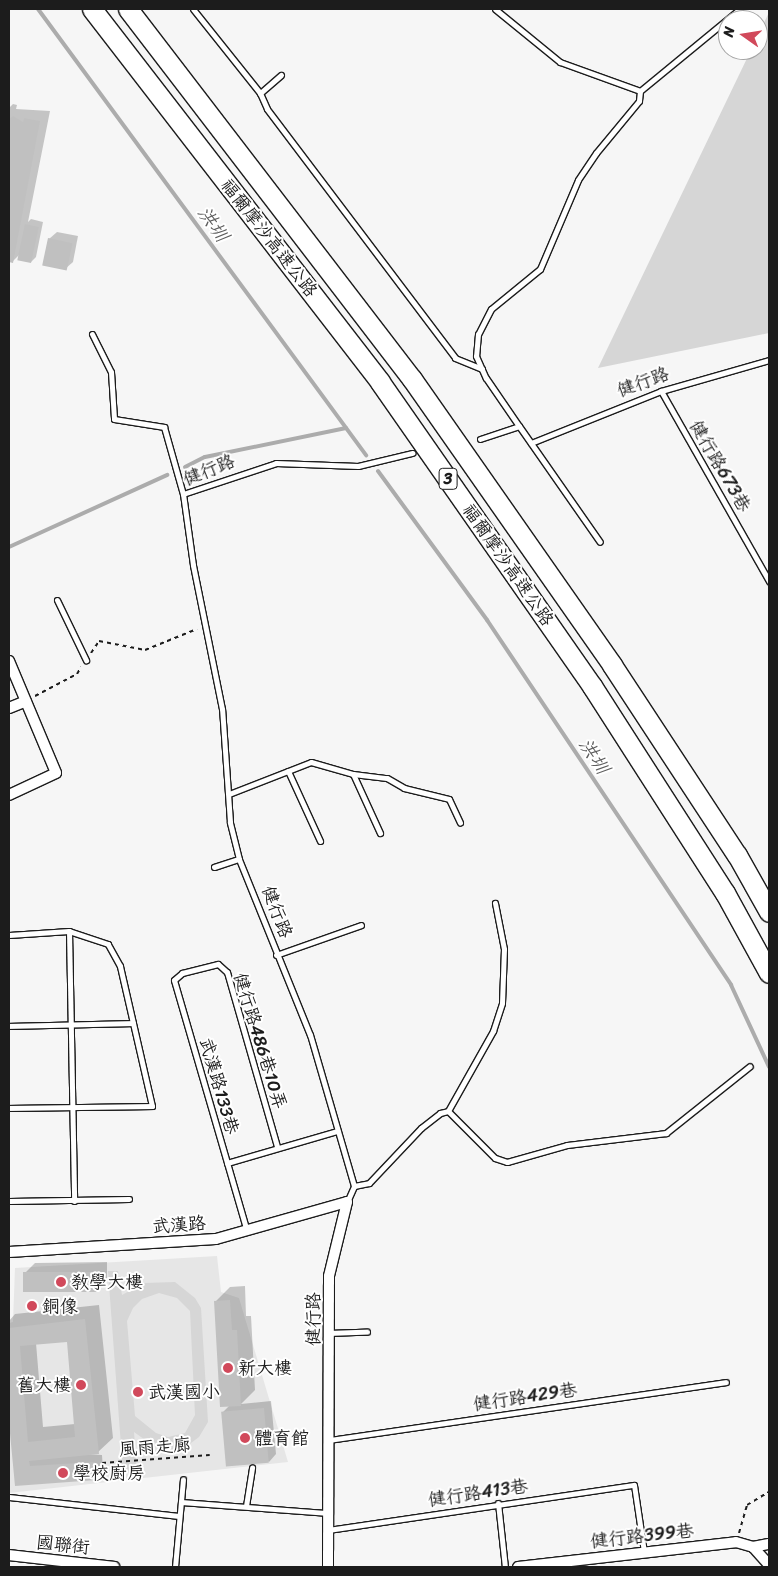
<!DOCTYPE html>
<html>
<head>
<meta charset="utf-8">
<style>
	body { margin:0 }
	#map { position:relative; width:778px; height:1576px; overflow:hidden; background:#f6f6f6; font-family:Sriracha,"LXGW WenKai TC",sans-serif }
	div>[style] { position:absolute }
	.built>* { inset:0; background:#e6e6e6 }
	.green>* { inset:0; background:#d6d6d6 }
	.shadow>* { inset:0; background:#0003 }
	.stream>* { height:4px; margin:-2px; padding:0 2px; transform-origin:2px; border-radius:2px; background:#acacac }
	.building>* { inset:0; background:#c0c0c0; transform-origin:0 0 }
	.path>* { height:2px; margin-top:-1px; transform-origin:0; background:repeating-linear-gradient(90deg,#1c1c1c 0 4px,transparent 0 8px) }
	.roads { filter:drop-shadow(1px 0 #1c1c1c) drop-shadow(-1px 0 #1c1c1c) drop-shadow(0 1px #1c1c1c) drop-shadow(0 -1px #1c1c1c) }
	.service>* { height:5px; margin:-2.5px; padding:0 2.5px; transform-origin:2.5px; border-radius:2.5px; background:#fff }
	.minor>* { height:10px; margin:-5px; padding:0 5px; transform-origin:5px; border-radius:5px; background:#fff }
	.motorway>* { height:19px; margin:-9.5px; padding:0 9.5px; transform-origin:9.5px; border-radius:9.5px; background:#fff }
	.dots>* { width:14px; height:14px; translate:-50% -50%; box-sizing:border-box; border:2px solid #fff; border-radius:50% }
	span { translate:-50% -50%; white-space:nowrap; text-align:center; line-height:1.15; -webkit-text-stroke:4px #fff; paint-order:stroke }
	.shield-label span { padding:1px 4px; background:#fff; border:1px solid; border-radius:4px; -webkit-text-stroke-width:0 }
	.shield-label { font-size:16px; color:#1c1c1c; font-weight:700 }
	.street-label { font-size:18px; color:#1c1c1c }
	.poi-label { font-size:18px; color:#1c1c1c }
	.left { translate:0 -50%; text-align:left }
	.right { translate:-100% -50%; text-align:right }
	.water-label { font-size:19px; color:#5d5d5d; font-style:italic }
	.frame { position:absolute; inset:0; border:10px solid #1c1c1c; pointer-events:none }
	.north { position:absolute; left:718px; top:10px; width:50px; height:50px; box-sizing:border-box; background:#fff; border:1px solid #a4a4a4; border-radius:50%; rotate:283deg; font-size:14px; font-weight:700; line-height:20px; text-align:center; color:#1c1c1c }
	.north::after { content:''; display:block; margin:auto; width:18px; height:22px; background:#d1495b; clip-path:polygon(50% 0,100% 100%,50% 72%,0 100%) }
</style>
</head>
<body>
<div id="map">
	<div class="built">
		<div style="clip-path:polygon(217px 1256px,221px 1292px,239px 1298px,288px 1462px,9px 1493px,9px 1323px,13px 1322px,15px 1268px)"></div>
	</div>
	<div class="green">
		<div style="clip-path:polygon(769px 12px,769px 333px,598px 368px,751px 50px,758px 50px,758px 36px)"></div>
		<div style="clip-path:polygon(evenodd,108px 1271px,118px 1271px,122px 1295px,144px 1283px,175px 1282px,195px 1298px,201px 1308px,208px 1422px,199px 1437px,187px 1446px,173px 1450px,155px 1447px,134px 1432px,137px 1472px,123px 1473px,108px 1271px,159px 1293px,177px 1298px,190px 1311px,195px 1415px,185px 1433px,168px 1437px,156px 1433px,135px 1416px,127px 1321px,133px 1308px,142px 1299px,159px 1293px)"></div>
	</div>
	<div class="shadow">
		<div style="clip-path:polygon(13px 104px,17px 105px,16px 109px,50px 111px,28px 222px,31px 219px,43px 222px,36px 257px,31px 262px,20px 254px,13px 261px,9px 261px,9px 108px)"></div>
		<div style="clip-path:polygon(57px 232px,78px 236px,73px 262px,65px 269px,49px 239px)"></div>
		<div style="clip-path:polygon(107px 1262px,107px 1280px,97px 1290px,25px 1273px,35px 1263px)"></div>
		<div style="clip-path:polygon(245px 1286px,246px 1316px,251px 1316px,255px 1390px,241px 1404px,271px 1401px,276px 1454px,269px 1462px,222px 1413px,229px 1406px,215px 1302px,230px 1287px)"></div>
		<div style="clip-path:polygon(evenodd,99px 1305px,113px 1438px,98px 1452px,82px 1454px,102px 1455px,103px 1471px,96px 1478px,16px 1484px,9px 1411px,9px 1321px,15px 1314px,99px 1305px,68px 1341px,75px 1424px,43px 1427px,36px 1343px,68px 1341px)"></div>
	</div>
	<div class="stream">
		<div style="left:38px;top:9px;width:554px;rotate:53.67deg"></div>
		<div style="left:185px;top:467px;width:22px;rotate:-27deg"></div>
		<div style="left:205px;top:457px;width:144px;rotate:-11.6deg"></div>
		<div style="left:378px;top:471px;width:185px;rotate:53.8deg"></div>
		<div style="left:487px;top:620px;width:439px;rotate:56.2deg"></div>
		<div style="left:731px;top:985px;width:90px;rotate:65.1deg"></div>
		<div style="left:9px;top:547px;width:174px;rotate:-24.5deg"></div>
	</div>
	<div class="building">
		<div style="clip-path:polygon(13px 116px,23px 122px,24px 118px,40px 121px,13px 263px,9px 262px,9px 119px)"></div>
		<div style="left:25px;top:224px;width:14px;height:37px;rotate:12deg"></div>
		<div style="left:48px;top:238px;width:25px;height:28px;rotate:12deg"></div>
		<div style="left:98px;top:1272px;width:20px;height:75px;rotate:90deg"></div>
		<div style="clip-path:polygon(230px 1300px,232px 1330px,237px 1330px,241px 1406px,220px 1407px,214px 1301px)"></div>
		<div style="clip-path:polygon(evenodd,85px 1319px,99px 1454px,29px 1461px,30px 1466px,95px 1462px,96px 1480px,15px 1486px,9px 1423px,9px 1328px,85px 1319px,67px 1342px,75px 1437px,28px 1442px,20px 1346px,67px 1342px)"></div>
		<div style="left:264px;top:1408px;width:55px;height:43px;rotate:85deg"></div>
	</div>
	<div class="path">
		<div style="left:91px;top:653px;width:14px;rotate:-56deg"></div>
		<div style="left:99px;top:641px;width:47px;rotate:11.1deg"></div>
		<div style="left:145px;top:650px;width:56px;rotate:-22deg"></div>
		<div style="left:35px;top:696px;width:47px;rotate:-27.6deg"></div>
		<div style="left:77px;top:674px;width:8px;rotate:-60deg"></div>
		<div style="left:102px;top:1463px;width:108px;rotate:-4.2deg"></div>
		<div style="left:739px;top:1533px;width:29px;rotate:-74deg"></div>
		<div style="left:747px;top:1505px;width:26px;rotate:-31deg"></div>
	</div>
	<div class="roads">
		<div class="service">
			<div style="left:193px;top:9px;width:107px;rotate:51.4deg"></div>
			<div style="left:495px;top:9px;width:84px;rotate:39.2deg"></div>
			<div style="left:560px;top:62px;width:85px;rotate:19.9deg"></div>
			<div style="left:640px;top:91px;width:10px;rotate:96deg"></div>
			<div style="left:639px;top:101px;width:67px;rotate:129.6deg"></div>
			<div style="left:596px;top:153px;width:32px;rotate:124deg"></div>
			<div style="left:578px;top:180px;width:97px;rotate:113.1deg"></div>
			<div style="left:540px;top:269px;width:63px;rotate:140.8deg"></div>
			<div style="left:491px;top:309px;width:28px;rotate:117deg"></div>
			<div style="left:478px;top:334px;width:22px;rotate:95deg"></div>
			<div style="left:476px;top:356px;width:24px;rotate:66deg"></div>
			<div style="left:486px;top:378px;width:58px;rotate:55.5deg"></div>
			<div style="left:281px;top:75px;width:28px;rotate:139deg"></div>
			<div style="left:260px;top:93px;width:17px;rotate:66deg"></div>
			<div style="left:267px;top:109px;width:312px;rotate:52.9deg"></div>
			<div style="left:455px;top:358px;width:29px;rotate:22deg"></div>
			<div style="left:640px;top:91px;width:129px;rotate:-39.4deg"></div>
			<div style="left:92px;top:334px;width:42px;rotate:63.4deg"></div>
			<div style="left:111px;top:372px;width:47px;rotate:86.3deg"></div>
			<div style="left:114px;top:419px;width:51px;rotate:9.1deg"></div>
			<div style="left:164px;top:427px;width:70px;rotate:74.2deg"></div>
			<div style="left:661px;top:391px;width:219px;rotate:60.4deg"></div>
			<div style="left:480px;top:439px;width:41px;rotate:-18.4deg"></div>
			<div style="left:519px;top:426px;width:141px;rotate:55.1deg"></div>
			<div style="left:531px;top:443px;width:140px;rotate:-21.8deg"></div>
			<div style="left:661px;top:391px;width:112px;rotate:-16deg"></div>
			<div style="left:57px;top:600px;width:67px;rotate:64.2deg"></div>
			<div style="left:288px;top:771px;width:77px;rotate:65.4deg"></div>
			<div style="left:353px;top:774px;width:65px;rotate:65.4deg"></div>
			<div style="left:229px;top:794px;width:88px;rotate:-21.3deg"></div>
			<div style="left:311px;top:762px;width:44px;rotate:15.9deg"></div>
			<div style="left:353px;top:774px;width:34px;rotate:7deg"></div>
			<div style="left:387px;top:778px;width:20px;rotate:30deg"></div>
			<div style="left:404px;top:788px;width:46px;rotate:13.7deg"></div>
			<div style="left:449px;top:799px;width:26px;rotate:65deg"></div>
			<div style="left:214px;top:867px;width:26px;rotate:-18deg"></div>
			<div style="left:9px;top:935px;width:60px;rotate:-3.8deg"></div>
			<div style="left:69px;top:931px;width:270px;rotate:88.9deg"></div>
			<div style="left:276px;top:955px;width:90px;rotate:-19.4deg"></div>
			<div style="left:9px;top:1026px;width:124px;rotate:-1.4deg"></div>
			<div style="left:9px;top:1108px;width:143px;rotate:-0.8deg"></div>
			<div style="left:152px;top:1106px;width:144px;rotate:-102.9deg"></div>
			<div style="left:120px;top:966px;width:25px;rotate:-119deg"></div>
			<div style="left:108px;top:944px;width:41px;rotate:-161.6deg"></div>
			<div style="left:448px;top:1111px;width:66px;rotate:45deg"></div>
			<div style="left:495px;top:1158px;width:13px;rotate:18deg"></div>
			<div style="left:507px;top:1162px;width:62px;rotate:-15.8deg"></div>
			<div style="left:567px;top:1145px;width:100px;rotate:-6.9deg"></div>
			<div style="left:666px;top:1133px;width:107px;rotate:-38.6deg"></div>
			<div style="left:448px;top:1111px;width:92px;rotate:-60.6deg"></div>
			<div style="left:493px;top:1031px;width:29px;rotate:-72deg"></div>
			<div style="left:502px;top:1003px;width:54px;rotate:-87.9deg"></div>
			<div style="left:504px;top:949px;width:47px;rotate:-101.1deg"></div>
			<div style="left:227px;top:1163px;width:115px;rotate:-16.2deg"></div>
			<div style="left:354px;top:1186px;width:15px;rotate:-11deg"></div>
			<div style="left:369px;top:1183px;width:76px;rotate:-46.6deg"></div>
			<div style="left:421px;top:1128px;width:24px;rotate:-38deg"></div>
			<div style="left:440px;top:1113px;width:8px;rotate:-14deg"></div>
			<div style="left:9px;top:1201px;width:120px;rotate:-1deg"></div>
			<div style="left:347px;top:1202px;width:17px;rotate:-66deg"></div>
			<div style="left:354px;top:1186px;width:157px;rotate:-106.2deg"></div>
			<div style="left:310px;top:1035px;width:190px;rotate:-112deg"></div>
			<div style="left:239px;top:859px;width:38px;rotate:-104deg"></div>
			<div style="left:230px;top:822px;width:113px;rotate:-94deg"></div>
			<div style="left:222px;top:709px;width:147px;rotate:-101.4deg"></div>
			<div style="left:193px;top:565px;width:72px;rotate:-98deg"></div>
			<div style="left:183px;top:494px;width:98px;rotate:-18.4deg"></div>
			<div style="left:276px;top:463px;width:82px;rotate:2.1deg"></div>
			<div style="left:358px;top:466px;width:56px;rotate:-13.5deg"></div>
			<div style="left:246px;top:1228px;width:258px;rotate:-106.2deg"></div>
			<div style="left:174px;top:980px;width:11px;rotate:-41deg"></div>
			<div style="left:182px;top:973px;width:37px;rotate:-14deg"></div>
			<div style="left:218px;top:964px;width:12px;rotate:42deg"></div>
			<div style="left:227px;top:972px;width:181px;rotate:74deg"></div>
			<div style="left:330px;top:1333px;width:37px;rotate:-2deg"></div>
			<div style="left:329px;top:1440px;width:401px;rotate:-8.3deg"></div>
			<div style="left:9px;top:1497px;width:171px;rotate:6.4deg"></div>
			<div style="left:181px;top:1502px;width:145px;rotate:4.3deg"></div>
			<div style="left:498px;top:1503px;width:64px;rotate:83.8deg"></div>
			<div style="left:246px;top:1506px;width:39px;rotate:-81deg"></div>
			<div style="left:328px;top:1530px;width:309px;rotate:-8.4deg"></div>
			<div style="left:634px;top:1485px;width:68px;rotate:81.5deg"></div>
			<div style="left:175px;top:1567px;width:88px;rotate:-84.8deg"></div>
		</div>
		<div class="minor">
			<div style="left:9px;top:661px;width:121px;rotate:67.2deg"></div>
			<div style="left:56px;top:773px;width:52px;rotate:154.9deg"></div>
			<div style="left:9px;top:708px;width:18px;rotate:-22deg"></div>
			<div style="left:9px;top:1252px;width:207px;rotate:-3.6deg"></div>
			<div style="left:216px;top:1239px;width:136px;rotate:-15.8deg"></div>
			<div style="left:347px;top:1202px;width:76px;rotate:103.7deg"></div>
			<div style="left:329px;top:1276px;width:291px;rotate:90.2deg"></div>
			<div style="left:753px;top:1547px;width:24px;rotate:48deg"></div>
			<div style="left:9px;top:1555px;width:106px;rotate:6.5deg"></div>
			<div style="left:518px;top:1567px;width:219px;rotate:-6.5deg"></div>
			<div style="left:736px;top:1542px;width:18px;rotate:16deg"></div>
			<div style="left:753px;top:1547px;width:16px;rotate:-11deg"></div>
		</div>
		<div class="motorway">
			<div style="left:92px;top:9px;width:471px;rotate:52.3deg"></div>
			<div style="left:380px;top:382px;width:371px;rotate:55.1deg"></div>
			<div style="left:592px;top:686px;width:246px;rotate:57.3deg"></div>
			<div style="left:725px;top:893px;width:91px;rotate:61.2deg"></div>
			<div style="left:128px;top:9px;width:466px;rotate:52.5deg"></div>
			<div style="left:412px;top:379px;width:349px;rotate:55deg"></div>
			<div style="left:612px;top:665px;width:227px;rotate:56.7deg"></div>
			<div style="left:737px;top:855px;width:65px;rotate:60.7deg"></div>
		</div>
	</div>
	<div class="dots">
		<div style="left:61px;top:1282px;background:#d1495b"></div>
		<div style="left:32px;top:1306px;background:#d1495b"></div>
		<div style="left:228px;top:1368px;background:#d1495b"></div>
		<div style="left:81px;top:1385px;background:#d1495b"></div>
		<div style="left:138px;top:1392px;background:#d1495b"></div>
		<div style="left:245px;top:1438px;background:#d1495b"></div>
		<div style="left:63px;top:1473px;background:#d1495b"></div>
	</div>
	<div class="shield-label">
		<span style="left:448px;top:479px">3</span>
	</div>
	<div class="street-label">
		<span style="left:269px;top:238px;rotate:52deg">福爾摩沙高速公路</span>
		<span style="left:643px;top:382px;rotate:-20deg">健行路</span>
		<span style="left:720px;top:466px;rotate:60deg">健行路673巷</span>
		<span style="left:209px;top:470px;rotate:-22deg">健行路</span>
		<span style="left:508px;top:565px;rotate:55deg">福爾摩沙高速公路</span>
		<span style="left:277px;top:912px;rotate:69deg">健行路</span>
		<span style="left:260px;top:1041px;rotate:73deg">健行路486巷10弄</span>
		<span style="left:219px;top:1086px;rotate:74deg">武漢路133巷</span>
		<span style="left:179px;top:1225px;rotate:-4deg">武漢路</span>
		<span style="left:313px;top:1319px;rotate:-90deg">健行路</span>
		<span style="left:525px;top:1397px;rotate:-8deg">健行路429巷</span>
		<span style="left:155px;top:1447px;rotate:-4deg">風雨走廊</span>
		<span style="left:478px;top:1493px;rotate:-8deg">健行路413巷</span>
		<span style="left:642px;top:1536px;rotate:-6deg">健行路399巷</span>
		<span style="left:63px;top:1545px;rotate:6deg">國聯街</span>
	</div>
	<div class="poi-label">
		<span class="left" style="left:71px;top:1282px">教學大樓</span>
		<span class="left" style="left:42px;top:1306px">銅像</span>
		<span class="left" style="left:238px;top:1368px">新大樓</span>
		<span class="right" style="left:71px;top:1385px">舊大樓</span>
		<span class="left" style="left:148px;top:1392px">武漢國小</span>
		<span class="left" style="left:255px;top:1438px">體育館</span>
		<span class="left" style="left:73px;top:1473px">學校廚房</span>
	</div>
	<div class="water-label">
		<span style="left:213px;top:224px;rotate:54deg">洪圳</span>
		<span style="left:594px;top:756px;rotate:56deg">洪圳</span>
	</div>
	<div class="frame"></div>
	<div class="north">N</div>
</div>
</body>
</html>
